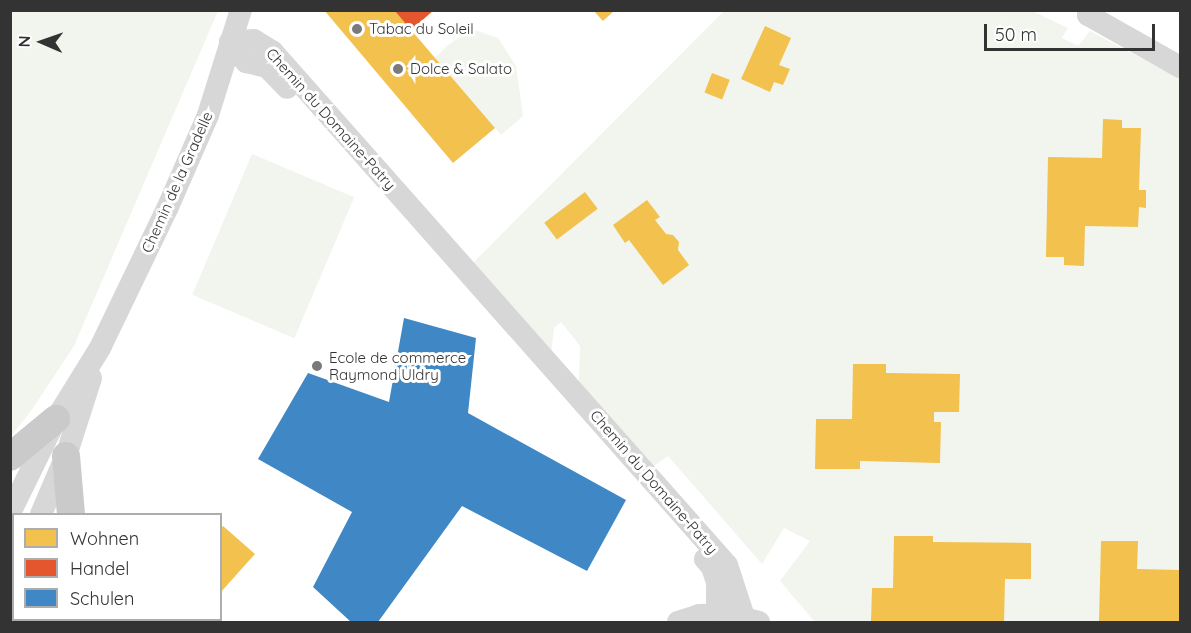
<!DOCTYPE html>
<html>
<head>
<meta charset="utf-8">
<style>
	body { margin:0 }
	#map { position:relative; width:1191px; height:633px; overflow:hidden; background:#fff; font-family:Quicksand,sans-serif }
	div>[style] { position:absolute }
	.green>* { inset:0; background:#f1f5ed; transform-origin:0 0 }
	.homes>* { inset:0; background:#f2c14e; transform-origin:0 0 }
	.shops>* { inset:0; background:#e4572e }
	.schools>* { inset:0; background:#3f88c5 }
	.minor>* { height:22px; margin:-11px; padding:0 11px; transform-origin:11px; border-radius:11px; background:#d7d7d7 }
	.major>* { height:28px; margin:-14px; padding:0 14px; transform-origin:14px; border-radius:14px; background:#cacaca }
	.dots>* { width:16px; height:16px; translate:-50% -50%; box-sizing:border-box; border:3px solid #fff; border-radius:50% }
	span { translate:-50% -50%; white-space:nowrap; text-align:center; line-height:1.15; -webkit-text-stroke:6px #fff; paint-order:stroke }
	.poi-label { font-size:15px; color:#333 }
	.left { translate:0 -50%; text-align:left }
	.street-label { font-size:15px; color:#333 }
	.frame { position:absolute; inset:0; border:12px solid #333; pointer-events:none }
	.legend { position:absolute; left:12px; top:513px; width:210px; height:108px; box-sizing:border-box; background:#fff; border:2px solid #adadad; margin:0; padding:8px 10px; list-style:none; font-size:18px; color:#333 }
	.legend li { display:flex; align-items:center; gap:12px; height:30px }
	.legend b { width:30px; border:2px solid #adadad }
	.north { position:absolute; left:12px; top:12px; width:60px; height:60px; -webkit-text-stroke:4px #fff; paint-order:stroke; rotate:272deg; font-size:16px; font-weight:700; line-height:24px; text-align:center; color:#333 }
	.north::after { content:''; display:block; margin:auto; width:21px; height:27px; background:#333; clip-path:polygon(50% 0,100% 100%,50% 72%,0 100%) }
	.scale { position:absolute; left:984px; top:24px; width:171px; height:27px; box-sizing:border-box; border:3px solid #333; border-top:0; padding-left:8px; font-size:18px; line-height:21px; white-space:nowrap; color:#333; -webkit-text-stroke:4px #fff; paint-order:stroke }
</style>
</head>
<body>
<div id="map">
	<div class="green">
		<div style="clip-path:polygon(11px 10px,218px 11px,74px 346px,31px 411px,11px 436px)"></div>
		<div style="clip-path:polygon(724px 11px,1032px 11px,1068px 28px,1062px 38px,1078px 46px,1090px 31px,1180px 79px,1180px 622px,815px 622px,780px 581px,810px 541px,784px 528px,762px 564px,668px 456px,651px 468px,579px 385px,580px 346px,561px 322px,554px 328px,551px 355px,472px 264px)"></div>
		<div style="clip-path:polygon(472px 29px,498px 38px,516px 66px,523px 116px,501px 135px,435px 58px,448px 45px)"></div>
		<div style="left:252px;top:154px;width:111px;height:153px;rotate:23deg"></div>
	</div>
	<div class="homes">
		<div style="clip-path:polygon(324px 10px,394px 10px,495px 128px,453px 163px)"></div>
		<div style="clip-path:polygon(593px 10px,615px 10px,603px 21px)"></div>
		<div style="clip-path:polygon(765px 26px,791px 38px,779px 65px,790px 69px,783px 85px,774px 82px,770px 92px,741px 79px)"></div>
		<div style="left:712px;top:73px;width:19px;height:21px;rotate:21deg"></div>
		<div style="clip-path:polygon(1103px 119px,1122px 120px,1122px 128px,1141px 128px,1139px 190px,1146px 190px,1146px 208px,1139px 207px,1138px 227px,1085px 226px,1084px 266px,1064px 265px,1064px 257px,1046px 257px,1048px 157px,1102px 158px)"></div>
		<div style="left:585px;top:192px;width:21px;height:51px;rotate:53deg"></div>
		<div style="clip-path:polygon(647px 200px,660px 217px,655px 220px,666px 234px,673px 235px,679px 242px,678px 250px,689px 265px,663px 285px,629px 240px,625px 243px,613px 225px)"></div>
		<div style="clip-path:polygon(853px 364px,886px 364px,886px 373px,960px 374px,959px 412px,934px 412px,934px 422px,941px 422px,940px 463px,860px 461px,860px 469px,815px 469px,816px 419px,852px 419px)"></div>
		<div style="clip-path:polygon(223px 526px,255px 554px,220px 593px,220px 529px)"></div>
		<div style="clip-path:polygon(894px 536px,933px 536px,933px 542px,1031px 543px,1031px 579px,1005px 579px,1004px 622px,871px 622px,872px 588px,893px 588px)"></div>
		<div style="clip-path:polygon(1101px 541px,1138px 541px,1137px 569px,1180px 570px,1180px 622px,1099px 622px)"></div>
	</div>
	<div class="shops">
		<div style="clip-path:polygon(394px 10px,434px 10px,411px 30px)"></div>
	</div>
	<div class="schools">
		<div style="clip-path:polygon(404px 318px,476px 338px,468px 413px,626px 500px,587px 571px,462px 506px,378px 622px,351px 622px,313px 587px,352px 512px,258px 459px,308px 373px,389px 402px)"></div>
	</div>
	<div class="minor">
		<div style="left:1088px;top:10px;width:5px;rotate:90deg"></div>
		<div style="left:1088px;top:15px;width:106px;rotate:29.5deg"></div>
		<div style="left:230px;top:42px;width:24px;rotate:-5deg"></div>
		<div style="left:254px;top:40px;width:22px;rotate:32deg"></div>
		<div style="left:273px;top:52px;width:685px;rotate:48.49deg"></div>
		<div style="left:727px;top:565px;width:55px;rotate:71.9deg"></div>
		<div style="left:230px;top:42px;width:26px;rotate:51deg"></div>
		<div style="left:246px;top:62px;width:22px;rotate:13deg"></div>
		<div style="left:267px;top:67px;width:29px;rotate:46deg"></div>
		<div style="left:10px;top:513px;width:105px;rotate:-63.9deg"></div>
		<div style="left:56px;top:419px;width:84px;rotate:-58.2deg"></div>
		<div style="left:100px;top:348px;width:154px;rotate:-64.3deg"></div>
		<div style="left:167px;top:209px;width:103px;rotate:-66.4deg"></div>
		<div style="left:208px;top:115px;width:110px;rotate:-72.6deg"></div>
		<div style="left:41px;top:514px;width:63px;rotate:-66.7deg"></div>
		<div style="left:66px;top:456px;width:82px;rotate:-72.2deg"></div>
		<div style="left:705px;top:559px;width:11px;rotate:49deg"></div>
		<div style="left:712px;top:567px;width:16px;rotate:72deg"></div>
		<div style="left:717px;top:582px;width:19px;rotate:90deg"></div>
		<div style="left:717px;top:601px;width:16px;rotate:52deg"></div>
		<div style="left:678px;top:622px;width:22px;rotate:-18deg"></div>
		<div style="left:699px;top:615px;width:28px;rotate:-2deg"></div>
		<div style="left:727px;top:614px;width:33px;rotate:14deg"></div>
	</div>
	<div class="major">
		<div style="left:66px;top:456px;width:58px;rotate:85.1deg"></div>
		<div style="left:10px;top:457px;width:60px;rotate:-39.6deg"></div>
		<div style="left:10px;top:532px;width:4px;rotate:27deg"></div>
		<div style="left:123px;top:620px;width:4px;rotate:34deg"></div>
	</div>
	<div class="dots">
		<div style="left:357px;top:29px;background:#7a7a7a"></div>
		<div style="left:398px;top:69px;background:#7a7a7a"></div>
		<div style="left:317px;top:366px;background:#7a7a7a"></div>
	</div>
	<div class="poi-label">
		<span class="left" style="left:369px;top:29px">Tabac du Soleil</span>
		<span class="left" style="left:410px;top:69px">Dolce &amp; Salato</span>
		<span class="left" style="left:329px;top:366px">Ecole de commerce<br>Raymond Uldry</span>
	</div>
	<div class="street-label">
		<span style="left:331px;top:119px;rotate:48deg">Chemin du Domaine-Patry</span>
		<span style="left:177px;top:182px;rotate:-66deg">Chemin de la Gradelle</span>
		<span style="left:654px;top:482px;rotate:49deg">Chemin du Domaine-Patry</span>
	</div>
	<div class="frame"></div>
	<ul class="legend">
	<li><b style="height:16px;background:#f2c14e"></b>Wohnen</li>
	<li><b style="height:16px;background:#e4572e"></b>Handel</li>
	<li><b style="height:16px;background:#3f88c5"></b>Schulen</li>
	</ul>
	<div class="north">N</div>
	<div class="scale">50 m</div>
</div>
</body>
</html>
